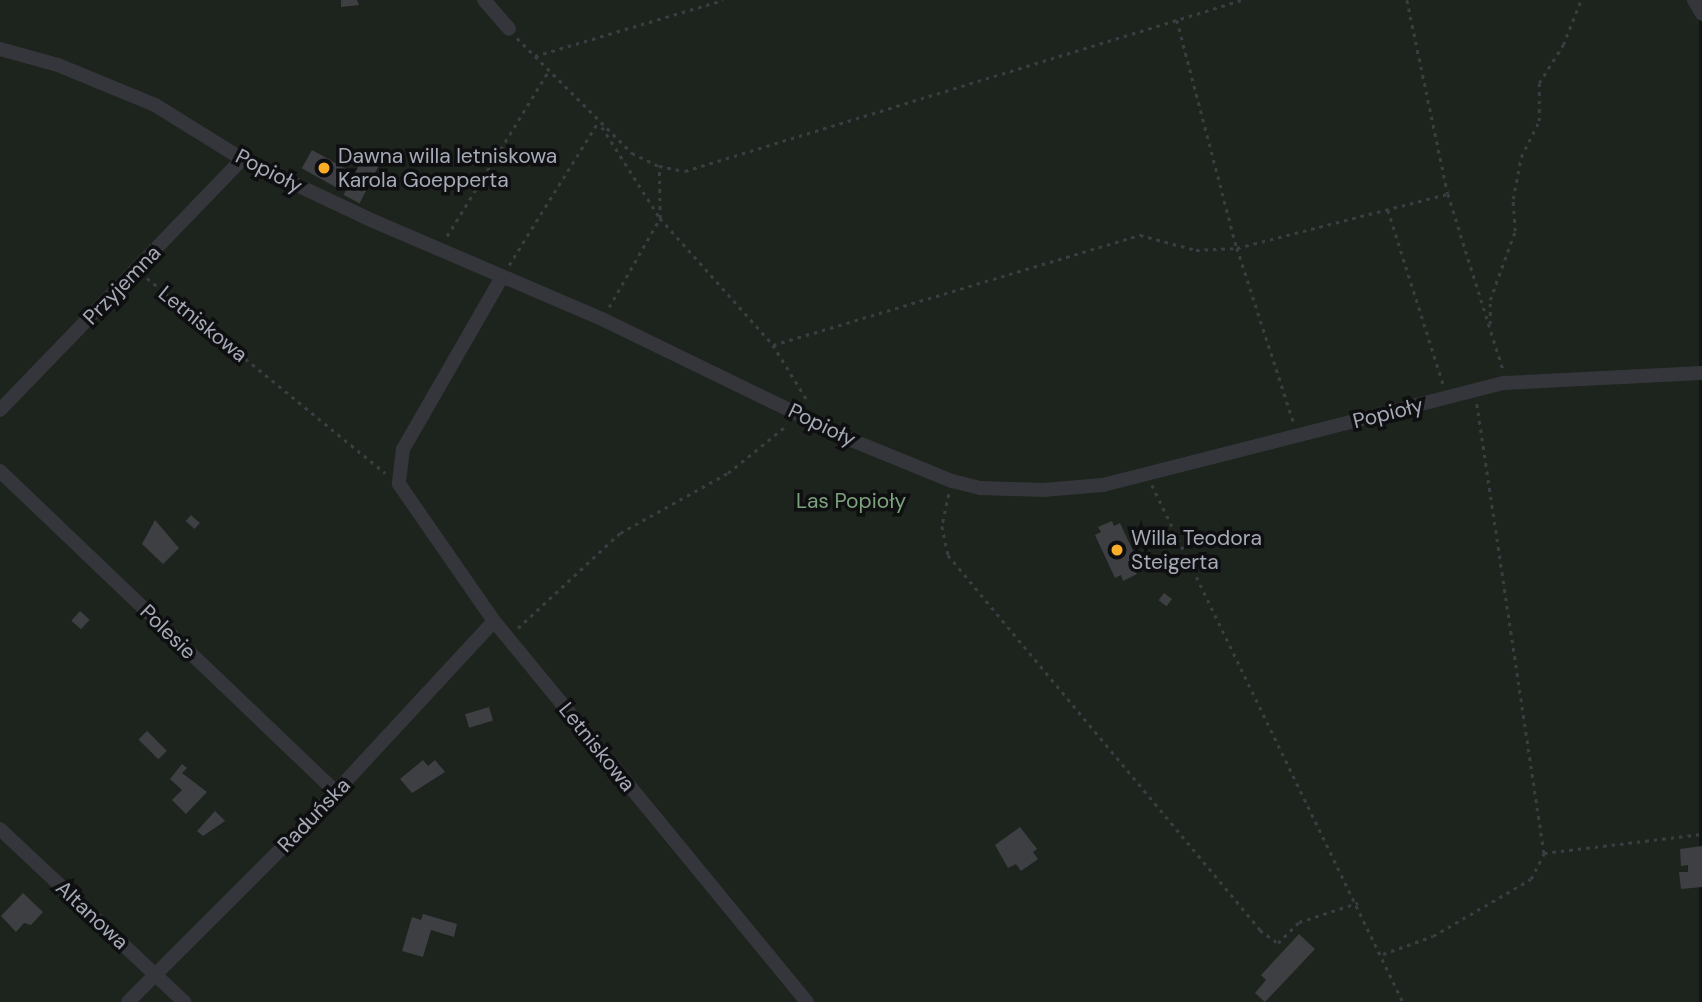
<!DOCTYPE html>
<html>
<head>
<meta charset="utf-8">
<style>
	body { margin:0 }
	#map { position:relative; width:1702px; height:1002px; overflow:hidden; background:#141416; font-family:"DM Sans",sans-serif }
	div>[style] { position:absolute }
	.green>* { inset:0; background:#1c241d; transform-origin:0 0 }
	.building>* { inset:0; background:#3e3f43; transform-origin:0 0 }
	.path>* { height:2.5px; margin-top:-1.25px; transform-origin:0; background:repeating-linear-gradient(90deg,#3b3d42 0 3.5px,transparent 0 8.5px) }
	.minor>* { height:14px; margin:-7px; padding:0 7px; transform-origin:7px; border-radius:7px; background:#35363b }
	.dots>* { width:19px; height:19px; translate:-50% -50%; box-sizing:border-box; border:4px solid #0f0f11; border-radius:50% }
	span { translate:-50% -50%; white-space:nowrap; text-align:center; line-height:1.15; -webkit-text-stroke:7px #0f0f11; paint-order:stroke }
	.poi-label { font-size:21px; color:#a5abb7 }
	.left { translate:0 -50%; text-align:left }
	.street-label { font-size:21px; color:#a5abb7 }
	.park-label { font-size:21px; color:#7ba37c }
</style>
</head>
<body>
<div id="map">
	<div class="green">
		<div style="left:0;top:0;width:1699px;height:1002px"></div>
	</div>
	<div class="building">
		<div style="clip-path:polygon(341px 0,357px 0,359px 5px,341px 7px)"></div>
		<div style="left:312px;top:150px;width:39px;height:21px;rotate:29deg"></div>
		<div style="left:364px;top:155px;width:18px;height:45px;rotate:27deg"></div>
		<div style="left:191px;top:515px;width:12px;height:8px;rotate:42deg"></div>
		<div style="clip-path:polygon(155px 520px,179px 548px,163px 564px,142px 544px)"></div>
		<div style="clip-path:polygon(1112px 521px,1114px 526px,1120px 523px,1140px 566px,1134px 568px,1137px 574px,1123px 581px,1121px 575px,1115px 578px,1095px 535px,1101px 532px,1098px 527px)"></div>
		<div style="left:1164px;top:593px;width:10px;height:9px;rotate:37deg"></div>
		<div style="left:80px;top:611px;width:13px;height:13px;rotate:42deg"></div>
		<div style="left:489px;top:707px;width:14px;height:25px;rotate:73deg"></div>
		<div style="left:147px;top:731px;width:28px;height:12px;rotate:45deg"></div>
		<div style="clip-path:polygon(423px 760px,428px 766px,435px 760px,445px 772px,412px 793px,400px 779px)"></div>
		<div style="clip-path:polygon(182px 764px,187px 768px,182px 773px,207px 792px,186px 814px,172px 800px,182px 790px,170px 779px)"></div>
		<div style="clip-path:polygon(215px 811px,225px 821px,203px 836px,197px 831px)"></div>
		<div style="clip-path:polygon(1020px 827px,1037px 849px,1033px 852px,1038px 859px,1021px 871px,1016px 864px,1008px 868px,995px 845px)"></div>
		<div style="clip-path:polygon(1702px 846px,1702px 887px,1681px 889px,1679px 872px,1688px 872px,1688px 865px,1681px 866px,1680px 849px)"></div>
		<div style="clip-path:polygon(23px 893px,43px 912px,31px 925px,24px 923px,16px 932px,1px 916px)"></div>
		<div style="clip-path:polygon(423px 914px,457px 924px,454px 937px,431px 930px,423px 957px,402px 951px,412px 917px,421px 920px)"></div>
		<div style="clip-path:polygon(1299px 934px,1315px 949px,1265px 1002px,1255px 993px,1266px 980px,1261px 975px)"></div>
	</div>
	<div class="path">
		<div style="left:1407px;top:0;width:198px;rotate:78.1deg"></div>
		<div style="left:1448px;top:194px;width:183px;rotate:72.6deg"></div>
		<div style="left:1177px;top:20px;width:236px;rotate:75.3deg"></div>
		<div style="left:1237px;top:248px;width:184px;rotate:72deg"></div>
		<div style="left:517px;top:38px;width:163px;rotate:45deg"></div>
		<div style="left:632px;top:153px;width:30px;rotate:26deg"></div>
		<div style="left:659px;top:166px;width:26px;rotate:11deg"></div>
		<div style="left:685px;top:171px;width:583px;rotate:-17.07deg"></div>
		<div style="left:535px;top:56px;width:196px;rotate:-16.6deg"></div>
		<div style="left:602px;top:127px;width:108px;rotate:57.5deg"></div>
		<div style="left:660px;top:218px;width:170px;rotate:48.3deg"></div>
		<div style="left:773px;top:345px;width:68px;rotate:58.2deg"></div>
		<div style="left:1388px;top:210px;width:182px;rotate:72.4deg"></div>
		<div style="left:447px;top:236px;width:193px;rotate:-58.4deg"></div>
		<div style="left:509px;top:265px;width:168px;rotate:-58.1deg"></div>
		<div style="left:147px;top:278px;width:308px;rotate:39.3deg"></div>
		<div style="left:609px;top:307px;width:103px;rotate:-60.2deg"></div>
		<div style="left:660px;top:218px;width:52px;rotate:-91.1deg"></div>
		<div style="left:1490px;top:324px;width:24px;rotate:-90deg"></div>
		<div style="left:1490px;top:300px;width:73px;rotate:-70.1deg"></div>
		<div style="left:1515px;top:231px;width:32px;rotate:-94deg"></div>
		<div style="left:1513px;top:199px;width:43px;rotate:-79.2deg"></div>
		<div style="left:1521px;top:157px;width:40px;rotate:-63.4deg"></div>
		<div style="left:1539px;top:121px;width:38px;rotate:-90deg"></div>
		<div style="left:1539px;top:83px;width:45px;rotate:-57.7deg"></div>
		<div style="left:1563px;top:45px;width:48px;rotate:-68.2deg"></div>
		<div style="left:773px;top:345px;width:383px;rotate:-16.7deg"></div>
		<div style="left:1140px;top:235px;width:58px;rotate:15deg"></div>
		<div style="left:1196px;top:250px;width:41px;rotate:-2.8deg"></div>
		<div style="left:1237px;top:248px;width:218px;rotate:-14.4deg"></div>
		<div style="left:1477px;top:404px;width:454px;rotate:81.5deg"></div>
		<div style="left:1544px;top:853px;width:159px;rotate:-6.9deg"></div>
		<div style="left:1152px;top:485px;width:575px;rotate:64.1deg"></div>
		<div style="left:949px;top:494px;width:33px;rotate:102deg"></div>
		<div style="left:942px;top:526px;width:30px;rotate:78deg"></div>
		<div style="left:948px;top:555px;width:488px;rotate:50.2deg"></div>
		<div style="left:1260px;top:930px;width:22px;rotate:36deg"></div>
		<div style="left:1278px;top:943px;width:30px;rotate:-45deg"></div>
		<div style="left:1299px;top:922px;width:62px;rotate:-17.9deg"></div>
		<div style="left:518px;top:628px;width:139px;rotate:-43deg"></div>
		<div style="left:620px;top:533px;width:124px;rotate:-29.1deg"></div>
		<div style="left:728px;top:473px;width:76px;rotate:-39.1deg"></div>
		<div style="left:1383px;top:954px;width:53px;rotate:-19.8deg"></div>
		<div style="left:1433px;top:936px;width:113px;rotate:-30.2deg"></div>
		<div style="left:1531px;top:879px;width:29px;rotate:-63deg"></div>
	</div>
	<div class="minor">
		<div style="left:484px;top:0;width:38px;rotate:49deg"></div>
		<div style="left:1694px;top:0;width:16px;rotate:60deg"></div>
		<div style="left:0;top:49px;width:60px;rotate:15.4deg"></div>
		<div style="left:58px;top:65px;width:105px;rotate:22.4deg"></div>
		<div style="left:155px;top:105px;width:102px;rotate:31.8deg"></div>
		<div style="left:242px;top:159px;width:143px;rotate:25.3deg"></div>
		<div style="left:371px;top:220px;width:251px;rotate:23.2deg"></div>
		<div style="left:602px;top:319px;width:275px;rotate:25.9deg"></div>
		<div style="left:849px;top:439px;width:111px;rotate:22.2deg"></div>
		<div style="left:952px;top:481px;width:30px;rotate:14deg"></div>
		<div style="left:981px;top:488px;width:62px;rotate:1.8deg"></div>
		<div style="left:1043px;top:490px;width:60px;rotate:-4.8deg"></div>
		<div style="left:1103px;top:485px;width:414px;rotate:-14.3deg"></div>
		<div style="left:1504px;top:383px;width:198px;rotate:-2.9deg"></div>
		<div style="left:502px;top:277px;width:198px;rotate:119.9deg"></div>
		<div style="left:403px;top:449px;width:35px;rotate:97deg"></div>
		<div style="left:399px;top:484px;width:167px;rotate:55.3deg"></div>
		<div style="left:494px;top:621px;width:493px;rotate:50.6deg"></div>
		<div style="left:0;top:410px;width:349px;rotate:-46deg"></div>
		<div style="left:0;top:471px;width:465px;rotate:43.7deg"></div>
		<div style="left:0;top:829px;width:253px;rotate:43.2deg"></div>
		<div style="left:128px;top:1002px;width:253px;rotate:-45deg"></div>
		<div style="left:307px;top:823px;width:275px;rotate:-47.2deg"></div>
	</div>
	<div class="dots">
		<div style="left:324px;top:168px;background:#fbad27"></div>
		<div style="left:1117px;top:550px;background:#fbad27"></div>
	</div>
	<div class="poi-label">
		<span class="left" style="left:338px;top:168px">Dawna willa letniskowa<br>Karola Goepperta</span>
		<span class="left" style="left:1131px;top:550px">Willa Teodora<br>Steigerta</span>
	</div>
	<div class="street-label">
		<span style="left:269px;top:171px;rotate:27deg">Popioły</span>
		<span style="left:122px;top:285px;rotate:-46deg">Przyjemna</span>
		<span style="left:203px;top:324px;rotate:39deg">Letniskowa</span>
		<span style="left:1388px;top:413px;rotate:-14deg">Popioły</span>
		<span style="left:822px;top:425px;rotate:26deg">Popioły</span>
		<span style="left:168px;top:632px;rotate:44deg">Polesie</span>
		<span style="left:597px;top:747px;rotate:51deg">Letniskowa</span>
		<span style="left:314px;top:815px;rotate:-46deg">Raduńska</span>
		<span style="left:92px;top:915px;rotate:43deg">Altanowa</span>
	</div>
	<div class="park-label">
		<span style="left:851px;top:501px">Las Popioły</span>
	</div>
</div>
</body>
</html>
